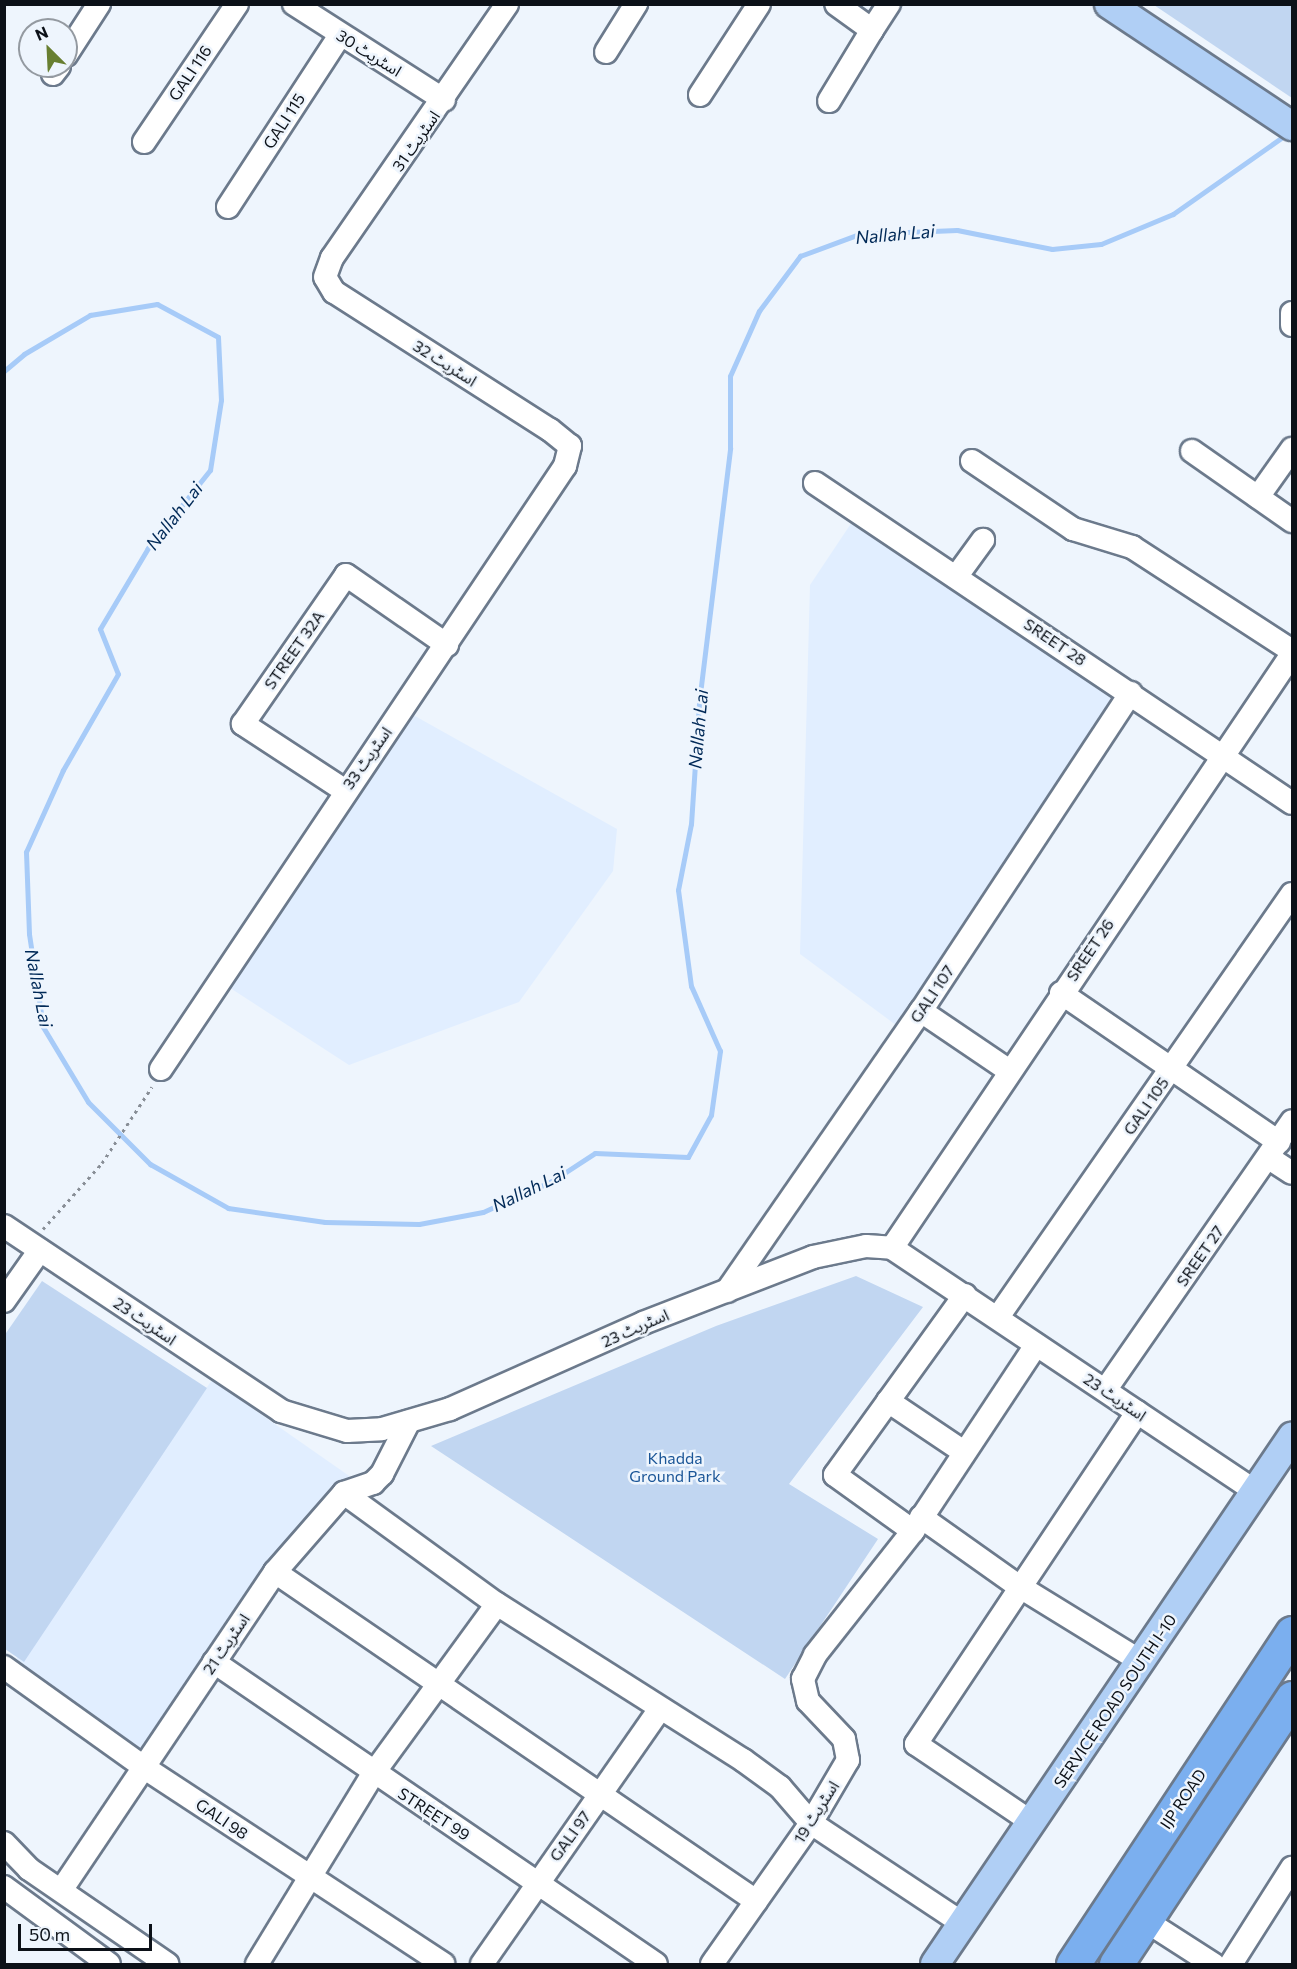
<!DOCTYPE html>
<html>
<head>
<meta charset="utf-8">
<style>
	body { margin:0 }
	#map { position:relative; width:1297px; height:1969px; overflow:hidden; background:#eef5fd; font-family:Commissioner,"Noto Sans Arabic",sans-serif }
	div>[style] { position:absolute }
	.built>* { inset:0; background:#e1eeff; transform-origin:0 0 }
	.green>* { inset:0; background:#c1d6f1 }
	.stream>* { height:5px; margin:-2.5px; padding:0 2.5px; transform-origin:2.5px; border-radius:2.5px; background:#a7cbf8 }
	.path>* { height:3px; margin-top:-1.5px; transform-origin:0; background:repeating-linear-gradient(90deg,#888e96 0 3px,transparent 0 7.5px) }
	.roads { filter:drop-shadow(2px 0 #6c7a8c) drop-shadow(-2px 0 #6c7a8c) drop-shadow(0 2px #6c7a8c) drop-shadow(0 -2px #6c7a8c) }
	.minor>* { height:22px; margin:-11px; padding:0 11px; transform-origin:11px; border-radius:11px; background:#fff }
	.major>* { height:28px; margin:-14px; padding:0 14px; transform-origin:14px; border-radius:14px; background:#b0cff5 }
	.highway>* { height:33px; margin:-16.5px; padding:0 16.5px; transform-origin:16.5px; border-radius:16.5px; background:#7bafef }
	span { translate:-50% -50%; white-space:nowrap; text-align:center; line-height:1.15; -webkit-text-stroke:5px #eef5fd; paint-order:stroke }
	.street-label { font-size:16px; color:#0c1118 }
	.park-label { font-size:16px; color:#1a5597 }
	.water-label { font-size:18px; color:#002957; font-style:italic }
	.frame { position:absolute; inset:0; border:6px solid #0c1118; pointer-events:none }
	.north { position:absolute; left:18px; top:18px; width:60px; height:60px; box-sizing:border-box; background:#eef5fd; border:2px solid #949aa1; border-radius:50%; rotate:336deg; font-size:16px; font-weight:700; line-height:24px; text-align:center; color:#0c1118 }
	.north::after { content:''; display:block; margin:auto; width:21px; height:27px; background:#687f31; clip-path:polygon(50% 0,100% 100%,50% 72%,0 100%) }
	.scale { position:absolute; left:18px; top:1924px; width:134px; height:27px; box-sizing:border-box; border:3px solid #0c1118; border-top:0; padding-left:8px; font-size:18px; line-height:21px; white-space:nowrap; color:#0c1118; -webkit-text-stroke:4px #eef5fd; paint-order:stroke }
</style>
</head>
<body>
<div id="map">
	<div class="built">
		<div style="clip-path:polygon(854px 519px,1119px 701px,900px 1028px,800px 954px,810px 585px)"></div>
		<div style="clip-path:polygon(406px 711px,617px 829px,613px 871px,519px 1002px,349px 1065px,224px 984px)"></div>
		<div style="left:212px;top:1380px;width:168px;height:348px;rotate:35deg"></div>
	</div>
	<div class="green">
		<div style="clip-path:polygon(1154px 5px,1292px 5px,1292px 98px)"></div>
		<div style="clip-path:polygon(856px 1276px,923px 1307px,789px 1484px,878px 1539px,785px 1679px,431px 1446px,716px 1326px)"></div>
		<div style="clip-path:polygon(42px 1281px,207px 1388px,24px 1662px,5px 1649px,4px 1336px)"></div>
	</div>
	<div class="stream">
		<div style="left:4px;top:371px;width:26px;rotate:-40deg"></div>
		<div style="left:24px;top:354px;width:77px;rotate:-30.6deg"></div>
		<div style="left:90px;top:315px;width:68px;rotate:-9.3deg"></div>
		<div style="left:157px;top:304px;width:69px;rotate:28.4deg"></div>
		<div style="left:218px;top:337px;width:63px;rotate:87.3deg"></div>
		<div style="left:221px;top:400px;width:71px;rotate:98.9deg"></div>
		<div style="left:210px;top:470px;width:100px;rotate:128.5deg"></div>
		<div style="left:148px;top:548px;width:94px;rotate:120.7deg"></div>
		<div style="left:100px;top:629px;width:48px;rotate:68.2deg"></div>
		<div style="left:118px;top:674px;width:111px;rotate:119.8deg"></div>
		<div style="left:63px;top:770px;width:90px;rotate:114.3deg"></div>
		<div style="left:26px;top:852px;width:82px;rotate:87.9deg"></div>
		<div style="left:29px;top:934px;width:94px;rotate:81.4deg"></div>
		<div style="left:43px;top:1027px;width:87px;rotate:59deg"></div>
		<div style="left:88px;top:1102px;width:88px;rotate:45deg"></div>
		<div style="left:150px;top:1164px;width:90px;rotate:29.4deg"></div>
		<div style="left:228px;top:1208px;width:98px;rotate:8.2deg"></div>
		<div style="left:325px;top:1222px;width:94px;rotate:1.2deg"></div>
		<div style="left:419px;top:1224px;width:65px;rotate:-10.6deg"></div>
		<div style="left:483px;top:1212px;width:76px;rotate:-24.2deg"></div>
		<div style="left:552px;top:1181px;width:51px;rotate:-33.1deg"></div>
		<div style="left:595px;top:1153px;width:93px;rotate:2.5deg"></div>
		<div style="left:688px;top:1157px;width:48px;rotate:-61.3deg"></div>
		<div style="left:711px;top:1115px;width:65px;rotate:-82deg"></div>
		<div style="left:720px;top:1051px;width:71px;rotate:-114deg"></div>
		<div style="left:691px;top:986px;width:97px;rotate:-97.7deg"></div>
		<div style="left:678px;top:890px;width:67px;rotate:-78.9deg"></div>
		<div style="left:691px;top:824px;width:122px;rotate:-86.2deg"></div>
		<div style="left:699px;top:702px;width:256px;rotate:-83deg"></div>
		<div style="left:730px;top:448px;width:72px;rotate:-90deg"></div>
		<div style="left:730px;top:376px;width:71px;rotate:-66deg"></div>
		<div style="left:759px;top:311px;width:69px;rotate:-53.3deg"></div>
		<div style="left:800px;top:256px;width:63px;rotate:-20.4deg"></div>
		<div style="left:859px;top:234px;width:98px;rotate:-2.3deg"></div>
		<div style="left:957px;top:230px;width:97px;rotate:11.3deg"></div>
		<div style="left:1052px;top:249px;width:49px;rotate:-5.8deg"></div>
		<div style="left:1101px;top:244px;width:78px;rotate:-22.6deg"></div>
		<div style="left:1173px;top:214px;width:139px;rotate:-35.1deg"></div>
	</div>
	<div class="path">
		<div style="left:43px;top:1229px;width:89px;rotate:-48.2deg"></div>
		<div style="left:102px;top:1163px;width:91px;rotate:-56.7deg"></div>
	</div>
	<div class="roads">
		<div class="minor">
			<div style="left:294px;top:4px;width:178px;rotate:32.6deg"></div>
			<div style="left:872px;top:30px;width:31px;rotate:-57deg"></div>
			<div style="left:606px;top:52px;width:57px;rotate:-58deg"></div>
			<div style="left:66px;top:55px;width:61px;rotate:-57.1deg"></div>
			<div style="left:53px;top:74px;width:10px;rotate:-53deg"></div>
			<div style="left:700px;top:95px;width:108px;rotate:-57deg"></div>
			<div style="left:829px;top:101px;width:83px;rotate:-58.8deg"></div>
			<div style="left:872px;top:30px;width:44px;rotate:-144.2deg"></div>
			<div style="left:144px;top:142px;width:166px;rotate:-56deg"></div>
			<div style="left:228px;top:207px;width:205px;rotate:-56.9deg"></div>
			<div style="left:1292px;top:313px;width:12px;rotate:90deg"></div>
			<div style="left:1192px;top:451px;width:122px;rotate:35deg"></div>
			<div style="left:972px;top:461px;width:122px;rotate:34deg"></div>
			<div style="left:1073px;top:529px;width:62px;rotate:17deg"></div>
			<div style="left:1132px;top:547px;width:191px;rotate:33deg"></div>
			<div style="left:815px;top:483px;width:574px;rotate:33.86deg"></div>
			<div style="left:1258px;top:497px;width:59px;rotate:-54.7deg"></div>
			<div style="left:956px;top:577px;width:46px;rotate:-53.9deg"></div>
			<div style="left:344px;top:790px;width:121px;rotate:-146.8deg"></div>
			<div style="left:243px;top:724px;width:181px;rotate:-55.3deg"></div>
			<div style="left:346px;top:575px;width:123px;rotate:34.7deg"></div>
			<div style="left:1061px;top:993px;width:264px;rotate:34.4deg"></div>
			<div style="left:921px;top:1011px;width:105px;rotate:34.1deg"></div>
			<div style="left:161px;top:1069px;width:726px;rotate:-56.18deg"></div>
			<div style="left:565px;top:466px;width:21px;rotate:-76deg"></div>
			<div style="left:570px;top:446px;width:26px;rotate:-141deg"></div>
			<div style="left:550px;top:430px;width:256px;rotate:-147.4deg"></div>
			<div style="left:334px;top:292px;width:17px;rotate:-121deg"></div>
			<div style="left:325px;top:277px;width:20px;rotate:-70deg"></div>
			<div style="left:332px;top:258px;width:308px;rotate:-55.4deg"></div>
			<div style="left:1269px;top:1158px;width:27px;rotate:33deg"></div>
			<div style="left:4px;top:1226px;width:333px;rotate:33.7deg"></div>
			<div style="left:281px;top:1411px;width:69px;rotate:16.9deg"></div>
			<div style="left:347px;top:1431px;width:35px;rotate:-3deg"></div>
			<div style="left:382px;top:1429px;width:71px;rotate:-16.4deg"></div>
			<div style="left:450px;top:1409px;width:211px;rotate:-24deg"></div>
			<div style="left:643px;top:1323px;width:182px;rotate:-21.2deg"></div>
			<div style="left:813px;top:1257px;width:54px;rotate:-11.7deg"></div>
			<div style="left:866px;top:1246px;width:26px;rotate:4deg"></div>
			<div style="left:892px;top:1248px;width:437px;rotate:33.8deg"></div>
			<div style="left:892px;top:1248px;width:716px;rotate:-56.04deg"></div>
			<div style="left:727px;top:1291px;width:341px;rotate:-55.3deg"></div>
			<div style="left:921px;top:1011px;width:381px;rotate:-56.6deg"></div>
			<div style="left:4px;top:1301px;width:62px;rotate:-54.8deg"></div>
			<div style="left:998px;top:1317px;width:515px;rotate:-55.2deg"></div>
			<div style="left:1106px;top:1389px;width:326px;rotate:-55.2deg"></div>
			<div style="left:888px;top:1401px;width:92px;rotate:33.9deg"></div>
			<div style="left:344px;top:1493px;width:189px;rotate:36deg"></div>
			<div style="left:497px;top:1604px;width:291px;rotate:32.4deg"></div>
			<div style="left:743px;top:1760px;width:46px;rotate:36.1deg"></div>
			<div style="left:780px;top:1787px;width:48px;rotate:49.3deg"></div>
			<div style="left:811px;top:1823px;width:181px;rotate:33.5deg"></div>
			<div style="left:921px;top:1517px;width:121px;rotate:35.3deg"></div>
			<div style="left:1020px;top:1587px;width:143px;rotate:31.6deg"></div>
			<div style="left:913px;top:1531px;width:96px;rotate:-144.3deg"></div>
			<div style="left:835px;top:1475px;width:222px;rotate:-54.2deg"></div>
			<div style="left:275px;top:1572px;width:583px;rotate:34.37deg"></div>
			<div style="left:214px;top:1662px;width:535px;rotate:34.34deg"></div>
			<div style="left:4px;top:1667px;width:173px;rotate:35.6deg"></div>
			<div style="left:145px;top:1768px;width:357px;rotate:33.3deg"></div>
			<div style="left:1033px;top:1823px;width:141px;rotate:-146deg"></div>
			<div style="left:916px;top:1744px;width:399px;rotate:-56.3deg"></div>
			<div style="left:4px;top:1843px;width:36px;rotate:46deg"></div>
			<div style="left:29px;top:1869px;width:168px;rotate:34.5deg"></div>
			<div style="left:4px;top:1887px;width:130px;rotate:36.3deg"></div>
			<div style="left:62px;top:1889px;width:382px;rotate:-56.1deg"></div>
			<div style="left:275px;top:1572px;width:105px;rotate:-48.9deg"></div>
			<div style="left:344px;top:1493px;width:31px;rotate:-19deg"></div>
			<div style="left:373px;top:1483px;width:13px;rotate:-45deg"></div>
			<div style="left:382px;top:1474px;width:59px;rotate:-63deg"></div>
			<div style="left:1146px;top:1921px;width:80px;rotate:32.7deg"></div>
			<div style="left:257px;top:1964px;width:223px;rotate:-58.6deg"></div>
			<div style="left:373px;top:1774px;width:210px;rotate:-53.9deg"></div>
			<div style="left:482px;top:1964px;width:311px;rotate:-55.1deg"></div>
			<div style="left:712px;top:1964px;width:172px;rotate:-54.9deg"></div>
			<div style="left:811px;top:1823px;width:73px;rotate:-59.6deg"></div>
			<div style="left:848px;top:1760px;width:21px;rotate:-101deg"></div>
			<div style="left:844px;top:1739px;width:52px;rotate:-133.5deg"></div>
			<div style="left:808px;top:1701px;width:23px;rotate:-103deg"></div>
			<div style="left:803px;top:1679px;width:27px;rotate:-63deg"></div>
			<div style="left:815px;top:1655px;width:158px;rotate:-51.7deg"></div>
			<div style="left:913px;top:1531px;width:223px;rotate:-56.5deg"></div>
			<div style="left:1231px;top:1964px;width:114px;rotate:-57.6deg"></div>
		</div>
		<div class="major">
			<div style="left:1109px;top:4px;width:220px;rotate:33.7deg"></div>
			<div style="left:935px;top:1964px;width:637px;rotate:-55.89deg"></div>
		</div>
		<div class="highway">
			<div style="left:1073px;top:1964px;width:397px;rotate:-56.5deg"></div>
			<div style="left:1116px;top:1964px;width:319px;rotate:-56.5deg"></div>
		</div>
	</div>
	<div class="street-label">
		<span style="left:369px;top:53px;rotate:32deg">اسٹریٹ 30</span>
		<span style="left:190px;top:73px;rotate:-56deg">GALI 116</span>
		<span style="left:284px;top:121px;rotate:-57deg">GALI 115</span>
		<span style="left:416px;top:141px;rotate:-55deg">اسٹریٹ 31</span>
		<span style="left:445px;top:363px;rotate:32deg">اسٹریٹ 32</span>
		<span style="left:1055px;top:642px;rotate:34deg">SREET 28</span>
		<span style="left:294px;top:650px;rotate:-55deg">STREET 32A</span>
		<span style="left:367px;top:758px;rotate:-55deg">اسٹریٹ 33</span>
		<span style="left:1090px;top:950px;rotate:-56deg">SREET 26</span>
		<span style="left:932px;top:994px;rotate:-56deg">GALI 107</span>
		<span style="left:1146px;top:1106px;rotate:-55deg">GALI 105</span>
		<span style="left:1200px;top:1256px;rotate:-55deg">SREET 27</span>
		<span style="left:145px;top:1321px;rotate:34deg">اسٹریٹ 23</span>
		<span style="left:635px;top:1328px;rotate:-24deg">اسٹریٹ 23</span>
		<span style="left:1115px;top:1397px;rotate:34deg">اسٹریٹ 23</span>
		<span style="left:226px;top:1644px;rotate:-56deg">اسٹریٹ 21</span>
		<span style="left:1115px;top:1701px;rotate:-56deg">SERVICE ROAD SOUTH I-10</span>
		<span style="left:1183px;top:1799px;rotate:-56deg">IJP ROAD</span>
		<span style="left:816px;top:1812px;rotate:-58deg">اسٹریٹ 19</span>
		<span style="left:434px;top:1814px;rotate:33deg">STREET 99</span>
		<span style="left:222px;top:1819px;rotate:34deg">GALI 98</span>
		<span style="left:570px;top:1836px;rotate:-54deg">GALI 97</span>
	</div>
	<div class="park-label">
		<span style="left:675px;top:1467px">Khadda<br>Ground Park</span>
	</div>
	<div class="water-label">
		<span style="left:895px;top:234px;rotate:-5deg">Nallah Lai</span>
		<span style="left:174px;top:516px;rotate:-52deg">Nallah Lai</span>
		<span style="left:698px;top:729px;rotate:-85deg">Nallah Lai</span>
		<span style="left:39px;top:988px;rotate:79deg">Nallah Lai</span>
		<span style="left:529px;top:1189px;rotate:-26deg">Nallah Lai</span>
	</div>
	<div class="frame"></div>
	<div class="north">N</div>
	<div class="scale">50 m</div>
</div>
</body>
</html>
